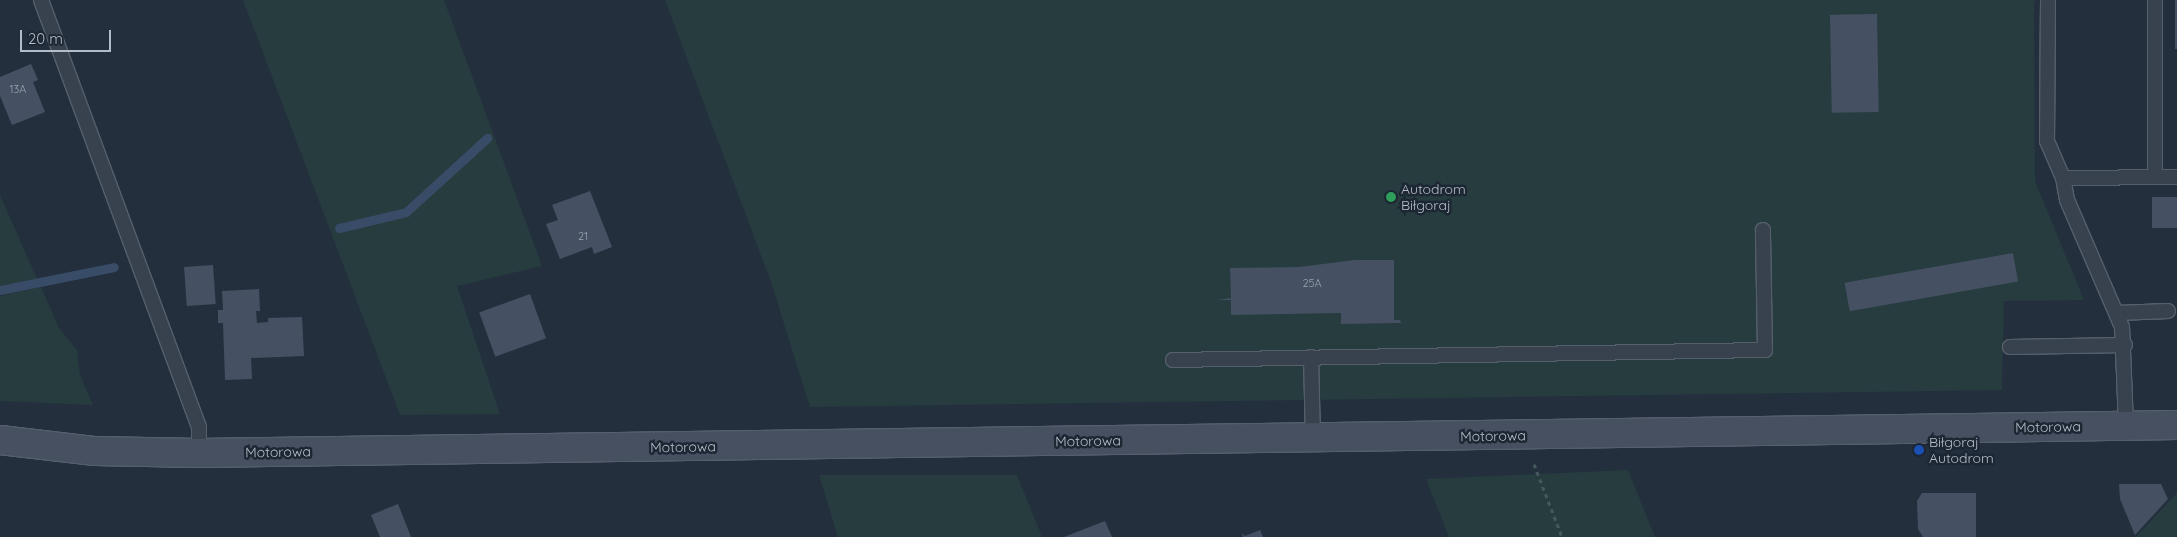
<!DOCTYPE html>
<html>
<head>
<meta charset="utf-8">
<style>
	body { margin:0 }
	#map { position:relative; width:2177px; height:537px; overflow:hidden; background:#242f3e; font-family:Quicksand,sans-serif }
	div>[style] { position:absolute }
	.green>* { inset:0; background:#263c3f }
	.stream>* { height:9px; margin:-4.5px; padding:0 4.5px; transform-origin:4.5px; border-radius:4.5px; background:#394c67 }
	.building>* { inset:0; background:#455162; transform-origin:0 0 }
	.path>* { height:3px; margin-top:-1.5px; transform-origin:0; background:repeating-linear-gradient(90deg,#44595c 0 4px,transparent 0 8px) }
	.roads { filter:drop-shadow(1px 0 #565f6c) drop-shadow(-1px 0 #565f6c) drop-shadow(0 1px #565f6c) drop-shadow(0 -1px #565f6c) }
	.lane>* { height:14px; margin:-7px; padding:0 7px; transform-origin:7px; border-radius:7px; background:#38414e }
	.secondary>* { height:28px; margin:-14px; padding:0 14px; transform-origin:14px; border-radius:14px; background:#465061 }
	.dots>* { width:14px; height:14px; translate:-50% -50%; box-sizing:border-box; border:2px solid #1d2633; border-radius:50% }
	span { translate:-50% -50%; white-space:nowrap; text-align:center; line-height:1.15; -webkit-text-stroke:5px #1d2633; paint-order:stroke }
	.number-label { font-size:11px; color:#98a1af }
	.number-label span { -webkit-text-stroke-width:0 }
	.poi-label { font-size:14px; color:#b4bcc9 }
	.left { translate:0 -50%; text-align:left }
	.street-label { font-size:14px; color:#b4bcc9 }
	.scale { position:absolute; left:20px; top:30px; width:91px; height:22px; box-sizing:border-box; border:2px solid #b4bcc9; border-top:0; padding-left:6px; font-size:15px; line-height:18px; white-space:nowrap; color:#b4bcc9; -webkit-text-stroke:4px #1d2633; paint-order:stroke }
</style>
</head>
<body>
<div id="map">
	<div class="green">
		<div style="clip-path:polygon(243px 0,444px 0,542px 266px,457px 286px,500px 414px,400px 415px)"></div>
		<div style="clip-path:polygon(665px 0,2034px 0,2035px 181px,2084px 300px,2004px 301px,2002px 390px,810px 407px,771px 282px)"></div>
		<div style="clip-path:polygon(0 195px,19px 238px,37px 279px,0 286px)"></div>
		<div style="clip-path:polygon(41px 287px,59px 328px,77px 350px,80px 375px,93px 405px,0 401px,0 296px)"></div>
		<div style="clip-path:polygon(1628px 470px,1655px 537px,1449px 537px,1426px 479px)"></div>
		<div style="clip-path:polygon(819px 475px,1017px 475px,1042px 537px,838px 537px)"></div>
		<div style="clip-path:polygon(2177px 493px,2177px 537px,2136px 537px)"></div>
	</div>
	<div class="stream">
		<div style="left:339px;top:228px;width:69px;rotate:-13.4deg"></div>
		<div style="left:406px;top:212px;width:110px;rotate:-42.4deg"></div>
		<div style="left:0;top:290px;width:116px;rotate:-11.4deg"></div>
	</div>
	<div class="building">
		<div style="left:2175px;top:0;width:2px;height:49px"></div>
		<div style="left:1877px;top:14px;width:98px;height:47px;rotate:89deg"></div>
		<div style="clip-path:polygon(31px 64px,38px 80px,33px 82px,45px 112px,12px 125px,0 96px,0 77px)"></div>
		<div style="clip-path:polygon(590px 191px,612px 247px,594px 254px,592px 247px,560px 259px,546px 224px,558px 220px,552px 205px)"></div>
		<div style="left:2177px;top:197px;width:31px;height:25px;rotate:90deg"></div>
		<div style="left:2013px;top:253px;width:29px;height:171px;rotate:80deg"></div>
		<div style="clip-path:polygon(1355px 260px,1394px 260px,1394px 320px,1400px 320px,1401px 323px,1341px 324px,1341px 313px,1231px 315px,1231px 300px,1218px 300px,1231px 298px,1230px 268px,1299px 267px)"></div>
		<div style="left:213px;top:265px;width:39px;height:29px;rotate:86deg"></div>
		<div style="clip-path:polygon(259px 289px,260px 311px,256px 311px,257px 323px,268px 322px,268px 318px,302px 317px,304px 356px,251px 358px,252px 379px,225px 380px,223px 323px,218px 323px,218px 310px,223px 310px,222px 291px)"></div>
		<div style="left:530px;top:294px;width:47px;height:54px;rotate:70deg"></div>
		<div style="clip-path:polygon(2119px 484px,2161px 484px,2168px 499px,2135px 535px,2120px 499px)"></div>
		<div style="clip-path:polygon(1922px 493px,1976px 493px,1976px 537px,1923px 537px,1918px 529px,1917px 501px)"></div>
		<div style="clip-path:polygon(398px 504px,411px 537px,380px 537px,371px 515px)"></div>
		<div style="clip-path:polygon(1105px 521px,1112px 537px,1064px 537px)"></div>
		<div style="clip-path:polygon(1260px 530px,1263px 537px,1243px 537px,1242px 533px,1245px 536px)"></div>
	</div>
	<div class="path">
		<div style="left:1534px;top:464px;width:78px;rotate:69deg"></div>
	</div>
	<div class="roads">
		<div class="lane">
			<div style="left:41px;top:0;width:455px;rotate:69.7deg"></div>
			<div style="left:199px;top:427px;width:26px;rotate:90deg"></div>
			<div style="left:2048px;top:0;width:141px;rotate:90.4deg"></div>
			<div style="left:2047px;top:141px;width:40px;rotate:66.6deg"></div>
			<div style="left:2155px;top:0;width:177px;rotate:90deg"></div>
			<div style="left:2117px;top:313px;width:51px;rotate:-2.2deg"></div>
			<div style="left:2010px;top:347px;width:115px;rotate:-1deg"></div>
			<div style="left:1311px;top:357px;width:81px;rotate:88.6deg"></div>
			<div style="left:1173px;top:360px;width:592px;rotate:-0.97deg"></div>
			<div style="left:1765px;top:350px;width:120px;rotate:-91deg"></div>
			<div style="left:2126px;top:425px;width:98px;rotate:-92.3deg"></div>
			<div style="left:2122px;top:327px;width:138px;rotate:-113.4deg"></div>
			<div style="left:2067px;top:200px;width:22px;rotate:-100deg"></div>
			<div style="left:2063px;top:178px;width:114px;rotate:-0.5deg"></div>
		</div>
		<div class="secondary">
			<div style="left:0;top:440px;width:96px;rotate:6.6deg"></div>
			<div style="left:95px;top:451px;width:104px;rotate:1.1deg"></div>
			<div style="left:199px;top:453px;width:1978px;rotate:-0.81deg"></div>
		</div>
	</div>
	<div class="dots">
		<div style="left:1391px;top:197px;background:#2e9e5b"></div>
		<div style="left:1919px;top:450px;background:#1a4fb4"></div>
	</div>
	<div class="number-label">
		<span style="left:18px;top:89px">13A</span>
		<span style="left:583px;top:236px">21</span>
		<span style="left:1312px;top:283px">25A</span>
	</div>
	<div class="poi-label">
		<span class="left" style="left:1401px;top:197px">Autodrom<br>Biłgoraj</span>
		<span class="left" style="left:1929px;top:450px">Biłgoraj<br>Autodrom</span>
	</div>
	<div class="street-label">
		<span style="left:2048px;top:427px;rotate:-1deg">Motorowa</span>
		<span style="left:1493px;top:436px;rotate:-1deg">Motorowa</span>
		<span style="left:1088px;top:441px;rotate:-1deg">Motorowa</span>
		<span style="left:683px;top:447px;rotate:-1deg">Motorowa</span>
		<span style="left:278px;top:452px;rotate:-1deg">Motorowa</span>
	</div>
	<div class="scale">20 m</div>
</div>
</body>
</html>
